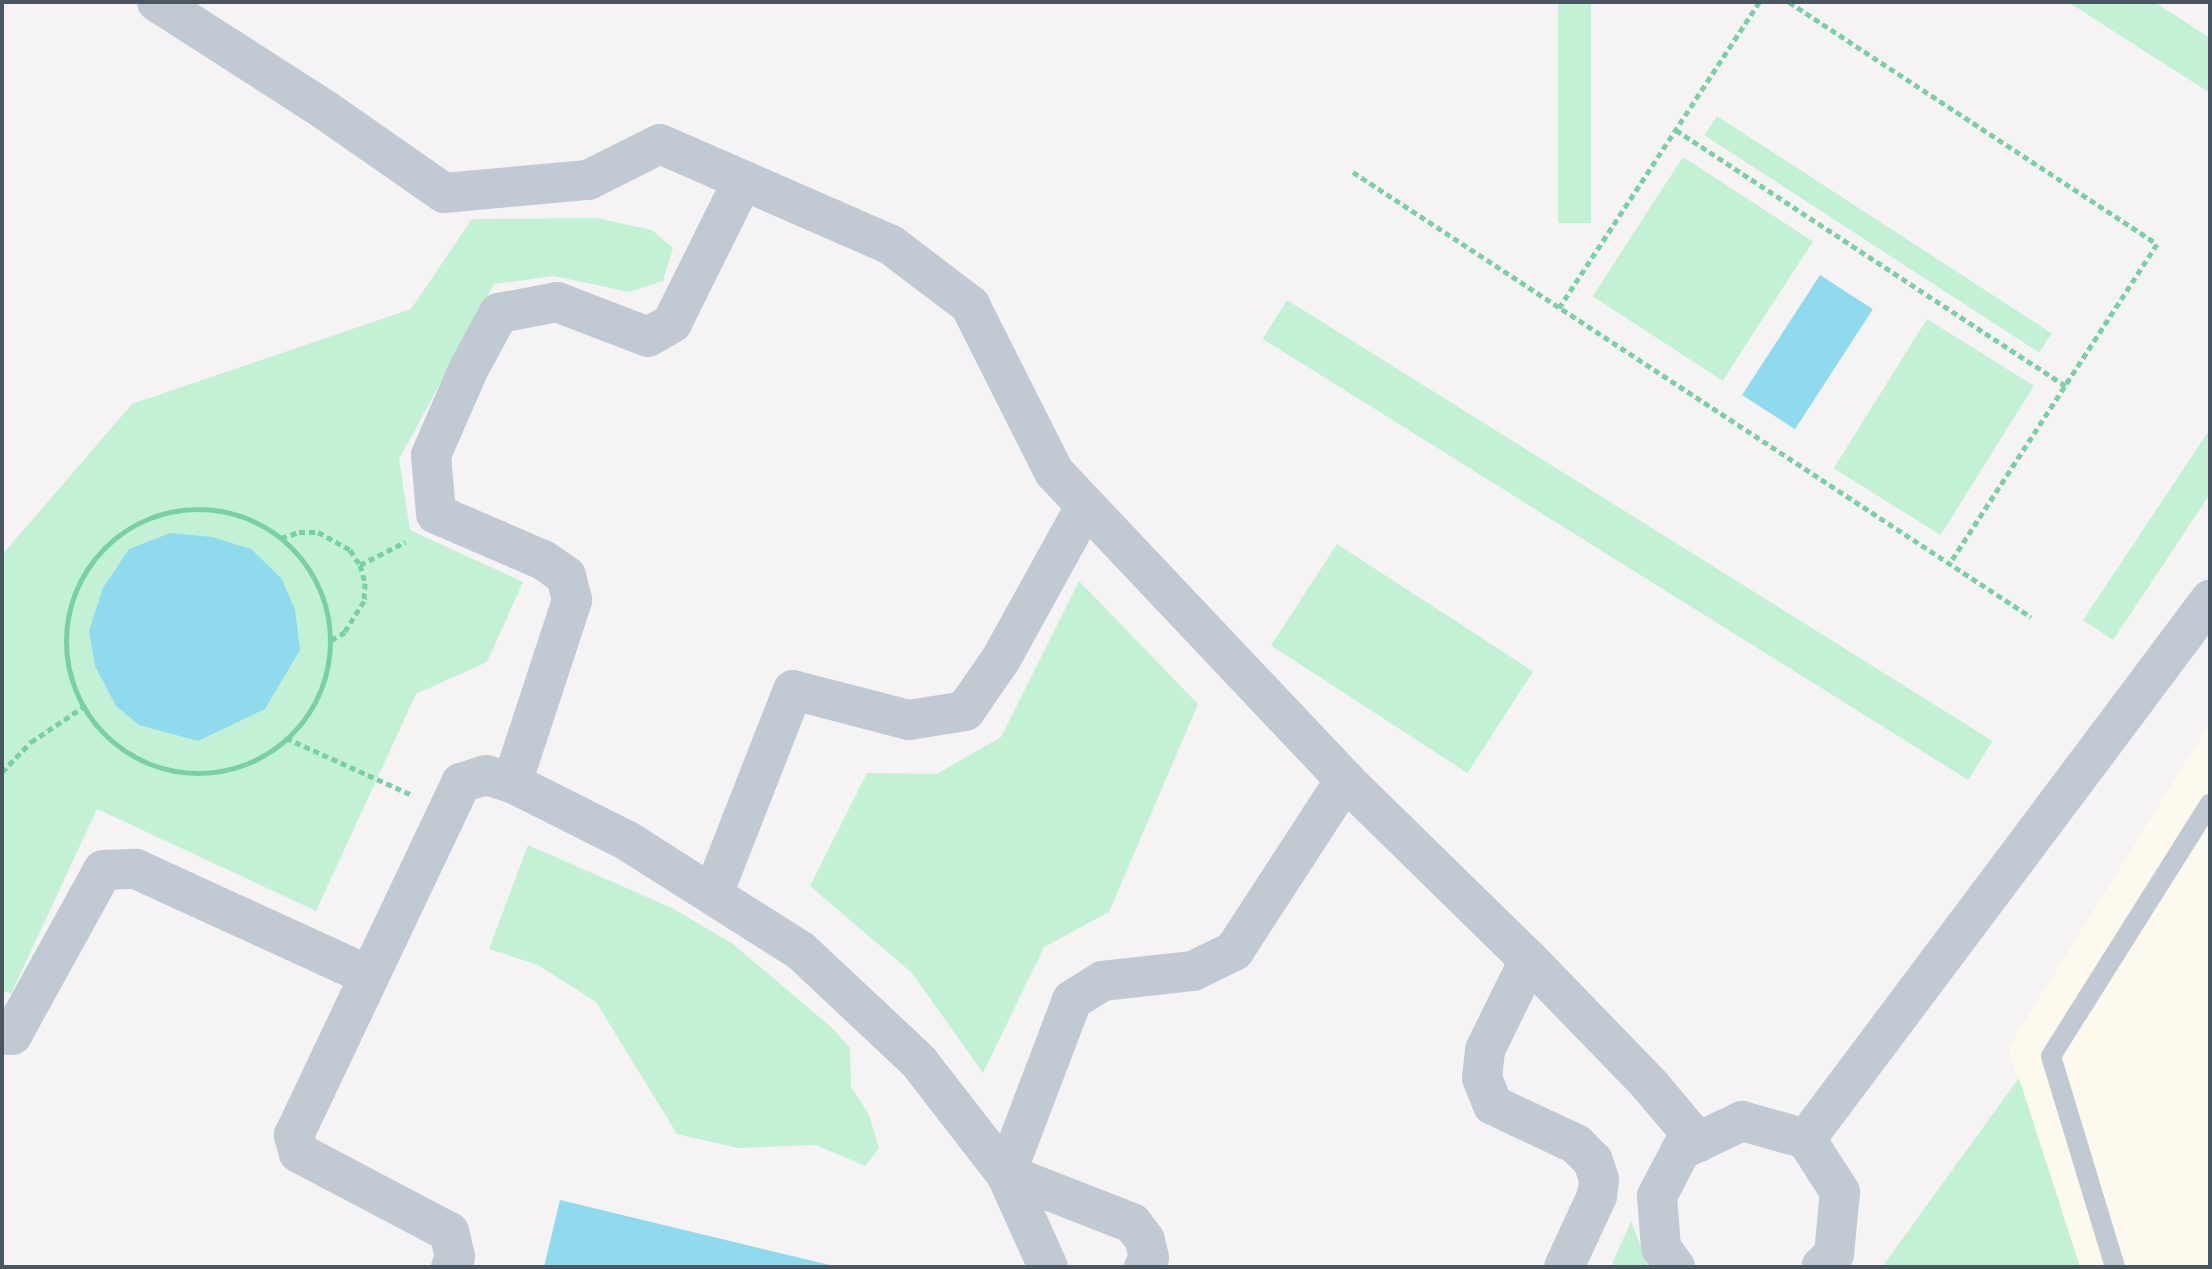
<!DOCTYPE html>
<html>
<head>
<meta charset="utf-8">
<style>
	body { margin:0 }
	#map { position:relative; width:2212px; height:1269px; overflow:hidden; background:#f5f3f3; font-family:"Alegreya Sans",sans-serif }
	div>[style] { position:absolute }
	.commercial>* { inset:0; background:#fdf9ef }
	.green>* { inset:0; background:#c3f1d5; transform-origin:0 0 }
	.water>* { inset:0; background:#90daee; transform-origin:0 0 }
	.path>* { height:5px; margin-top:-2.5px; transform-origin:0; background:repeating-linear-gradient(90deg,#7ad0a6 0 6px,transparent 0 10px) }
	.path>.ring { margin:-2.5px; padding:0; box-sizing:content-box; background:none; border:5px solid #7ad0a6; border-radius:50% }
	.lane>* { height:20px; margin:-10px; padding:0 10px; transform-origin:10px; border-radius:10px; background:#c1cad2 }
	.street>* { height:40px; margin:-20px; padding:0 20px; transform-origin:20px; border-radius:20px; background:#c1cad2 }
	span { translate:-50% -50%; white-space:nowrap; text-align:center; line-height:1.15; -webkit-text-stroke:7px #fff; paint-order:stroke }
	.frame { position:absolute; inset:0; border:4px solid #4a5661; pointer-events:none }
</style>
</head>
<body>
<div id="map">
	<div class="commercial">
		<div style="clip-path:polygon(2210px 723px,2210px 1267px,2080px 1267px,2008px 1048px)"></div>
	</div>
	<div class="green">
		<div style="left:1558px;top:2px;width:33px;height:221px"></div>
		<div style="clip-path:polygon(2068px 2px,2154px 2px,2210px 38px,2210px 93px)"></div>
		<div style="left:1717px;top:116px;width:399px;height:23px;rotate:33deg"></div>
		<div style="left:1683px;top:157px;width:155px;height:166px;rotate:33deg"></div>
		<div style="clip-path:polygon(596px 218px,652px 230px,673px 248px,663px 281px,629px 292px,554px 276px,494px 284px,399px 459px,410px 530px,523px 582px,487px 662px,416px 694px,316px 911px,97px 809px,11px 994px,2px 990px,2px 555px,132px 404px,411px 309px,472px 219px)"></div>
		<div style="left:1287px;top:300px;width:832px;height:46px;rotate:32deg"></div>
		<div style="left:1927px;top:319px;width:126px;height:176px;rotate:32deg"></div>
		<div style="clip-path:polygon(2210px 429px,2210px 494px,2113px 640px,2083px 620px)"></div>
		<div style="left:1337px;top:544px;width:234px;height:121px;rotate:33deg"></div>
		<div style="clip-path:polygon(1079px 581px,1198px 704px,1109px 912px,1044px 947px,983px 1073px,912px 973px,810px 886px,867px 773px,937px 774px,1001px 737px)"></div>
		<div style="clip-path:polygon(528px 845px,672px 908px,733px 944px,831px 1027px,850px 1048px,851px 1087px,869px 1115px,879px 1148px,865px 1166px,816px 1145px,738px 1148px,677px 1134px,596px 1002px,538px 965px,489px 949px)"></div>
		<div style="clip-path:polygon(2019px 1078px,2080px 1267px,1882px 1267px)"></div>
		<div style="clip-path:polygon(1631px 1221px,1648px 1267px,1611px 1267px)"></div>
	</div>
	<div class="water">
		<div style="left:1820px;top:275px;width:63px;height:143px;rotate:33deg"></div>
		<div style="clip-path:polygon(170px 533px,212px 537px,251px 549px,281px 578px,295px 609px,300px 650px,265px 709px,198px 741px,139px 725px,116px 706px,95px 666px,89px 631px,103px 588px,129px 549px)"></div>
		<div style="clip-path:polygon(560px 1200px,838px 1267px,544px 1267px)"></div>
	</div>
	<div class="path">
		<div style="left:1789px;top:2px;width:440px;rotate:33.3deg"></div>
		<div style="left:2157px;top:244px;width:382px;rotate:123deg"></div>
		<div style="left:1676px;top:130px;width:467px;rotate:33.3deg"></div>
		<div style="left:1353px;top:172px;width:811px;rotate:33.28deg"></div>
		<div style="left:1559px;top:308px;width:366px;rotate:-56.8deg"></div>
		<div class="ring" style="left:66px;top:509px;width:259px;height:259px"></div>
		<div style="left:281px;top:538px;width:19px;rotate:-18deg"></div>
		<div style="left:299px;top:532px;width:19px"></div>
		<div style="left:318px;top:532px;width:37px;rotate:29deg"></div>
		<div style="left:350px;top:550px;width:18px;rotate:56deg"></div>
		<div style="left:360px;top:565px;width:19px;rotate:74deg"></div>
		<div style="left:365px;top:583px;width:18px;rotate:93deg"></div>
		<div style="left:364px;top:601px;width:36px;rotate:122deg"></div>
		<div style="left:345px;top:632px;width:17px;rotate:149deg"></div>
		<div style="left:360px;top:565px;width:51px;rotate:-27.1deg"></div>
		<div style="left:286px;top:738px;width:136px;rotate:24.3deg"></div>
		<div style="left:2px;top:772px;width:42px;rotate:-46deg"></div>
		<div style="left:31px;top:742px;width:63px;rotate:-33.9deg"></div>
	</div>
	<div class="lane">
		<div style="left:2115px;top:1267px;width:220px;rotate:-106.9deg"></div>
		<div style="left:2051px;top:1056px;width:298px;rotate:-57.8deg"></div>
	</div>
	<div class="street">
		<div style="left:157px;top:2px;width:200px;rotate:32.7deg"></div>
		<div style="left:325px;top:110px;width:145px;rotate:34.9deg"></div>
		<div style="left:444px;top:193px;width:145px;rotate:-5.2deg"></div>
		<div style="left:588px;top:180px;width:80px;rotate:-26.6deg"></div>
		<div style="left:660px;top:144px;width:252px;rotate:23.6deg"></div>
		<div style="left:891px;top:245px;width:99px;rotate:37.2deg"></div>
		<div style="left:970px;top:305px;width:187px;rotate:63.3deg"></div>
		<div style="left:1054px;top:472px;width:424px;rotate:46.6deg"></div>
		<div style="left:1345px;top:780px;width:257px;rotate:44.4deg"></div>
		<div style="left:1529px;top:960px;width:174px;rotate:45.9deg"></div>
		<div style="left:1650px;top:1085px;width:75px;rotate:49.9deg"></div>
		<div style="left:512px;top:783px;width:193px;rotate:-71.8deg"></div>
		<div style="left:572px;top:600px;width:25px;rotate:-104deg"></div>
		<div style="left:566px;top:576px;width:28px;rotate:-145deg"></div>
		<div style="left:543px;top:560px;width:116px;rotate:-156.7deg"></div>
		<div style="left:436px;top:514px;width:59px;rotate:-94.8deg"></div>
		<div style="left:431px;top:455px;width:95px;rotate:-66.4deg"></div>
		<div style="left:469px;top:368px;width:63px;rotate:-61.4deg"></div>
		<div style="left:499px;top:313px;width:59px;rotate:-10.7deg"></div>
		<div style="left:557px;top:302px;width:97px;rotate:21deg"></div>
		<div style="left:648px;top:337px;width:28px;rotate:-30deg"></div>
		<div style="left:672px;top:323px;width:157px;rotate:-63.6deg"></div>
		<div style="left:713px;top:894px;width:219px;rotate:-68.6deg"></div>
		<div style="left:793px;top:690px;width:120px;rotate:14.5deg"></div>
		<div style="left:909px;top:720px;width:57px;rotate:-9.1deg"></div>
		<div style="left:965px;top:711px;width:63px;rotate:-55.3deg"></div>
		<div style="left:1001px;top:659px;width:174px;rotate:-61.1deg"></div>
		<div style="left:1529px;top:960px;width:100px;rotate:116.1deg"></div>
		<div style="left:1485px;top:1050px;width:28px;rotate:96deg"></div>
		<div style="left:1482px;top:1078px;width:29px;rotate:68deg"></div>
		<div style="left:1493px;top:1105px;width:92px;rotate:25.2deg"></div>
		<div style="left:1576px;top:1144px;width:24px;rotate:45deg"></div>
		<div style="left:1593px;top:1161px;width:20px;rotate:72deg"></div>
		<div style="left:1599px;top:1180px;width:16px;rotate:97deg"></div>
		<div style="left:1597px;top:1196px;width:78px;rotate:114.9deg"></div>
		<div style="left:2px;top:1034px;width:10px;rotate:6deg"></div>
		<div style="left:12px;top:1035px;width:188px;rotate:-61.1deg"></div>
		<div style="left:103px;top:870px;width:33px;rotate:-2deg"></div>
		<div style="left:136px;top:869px;width:254px;rotate:24.6deg"></div>
		<div style="left:1806px;top:1139px;width:674px;rotate:-53.15deg"></div>
		<div style="left:451px;top:1267px;width:11px;rotate:-68deg"></div>
		<div style="left:455px;top:1257px;width:26px;rotate:-103deg"></div>
		<div style="left:449px;top:1232px;width:170px;rotate:-152.2deg"></div>
		<div style="left:299px;top:1153px;width:19px;rotate:-106deg"></div>
		<div style="left:294px;top:1135px;width:390px;rotate:-64.6deg"></div>
		<div style="left:461px;top:783px;width:26px;rotate:-18deg"></div>
		<div style="left:486px;top:775px;width:27px;rotate:17deg"></div>
		<div style="left:512px;top:783px;width:127px;rotate:26.6deg"></div>
		<div style="left:626px;top:840px;width:207px;rotate:32.4deg"></div>
		<div style="left:801px;top:951px;width:162px;rotate:43.2deg"></div>
		<div style="left:919px;top:1062px;width:142px;rotate:52.2deg"></div>
		<div style="left:1006px;top:1174px;width:102px;rotate:65.7deg"></div>
		<div style="left:1144px;top:1267px;width:10px;rotate:-61deg"></div>
		<div style="left:1149px;top:1258px;width:18px;rotate:-103deg"></div>
		<div style="left:1145px;top:1240px;width:21px;rotate:-127deg"></div>
		<div style="left:1132px;top:1223px;width:135px;rotate:-158.7deg"></div>
		<div style="left:1006px;top:1174px;width:186px;rotate:-69.2deg"></div>
		<div style="left:1072px;top:1000px;width:36px;rotate:-32deg"></div>
		<div style="left:1102px;top:981px;width:92px;rotate:-6.3deg"></div>
		<div style="left:1193px;top:971px;width:46px;rotate:-26deg"></div>
		<div style="left:1234px;top:951px;width:204px;rotate:-57deg"></div>
		<div style="left:1675px;top:1267px;width:24px;rotate:-126deg"></div>
		<div style="left:1661px;top:1248px;width:52px;rotate:-94.4deg"></div>
		<div style="left:1657px;top:1196px;width:52px;rotate:-62.4deg"></div>
		<div style="left:1681px;top:1150px;width:68px;rotate:-25.4deg"></div>
		<div style="left:1742px;top:1121px;width:66px;rotate:15.7deg"></div>
		<div style="left:1806px;top:1139px;width:63px;rotate:57.3deg"></div>
		<div style="left:1840px;top:1192px;width:62px;rotate:95.5deg"></div>
		<div style="left:1834px;top:1254px;width:18px;rotate:135deg"></div>
	</div>
	<div class="frame"></div>
</div>
</body>
</html>
